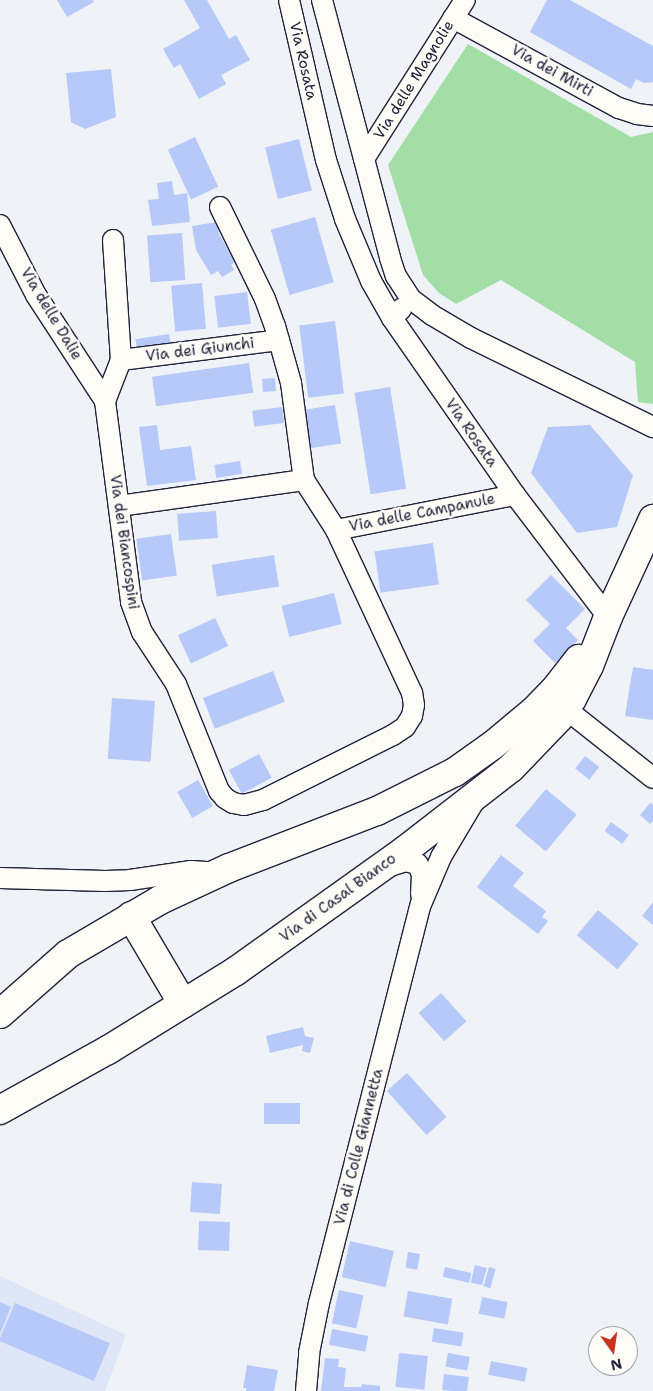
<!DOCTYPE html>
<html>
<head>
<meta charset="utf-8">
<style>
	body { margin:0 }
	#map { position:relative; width:653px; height:1391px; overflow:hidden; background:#eff2f7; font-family:"Shantell Sans",sans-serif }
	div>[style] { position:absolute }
	.built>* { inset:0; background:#dee6f7 }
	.green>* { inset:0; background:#a2dea5 }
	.building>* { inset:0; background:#b6c9f8; transform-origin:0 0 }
	.roads { filter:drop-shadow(1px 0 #22223b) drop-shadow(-1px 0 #22223b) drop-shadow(0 1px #22223b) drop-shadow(0 -1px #22223b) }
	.minor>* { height:20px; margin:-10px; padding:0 10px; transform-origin:10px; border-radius:10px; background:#fdfcf7 }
	.secondary>* { height:28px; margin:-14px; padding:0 14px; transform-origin:14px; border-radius:14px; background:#fdfcf7 }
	span { translate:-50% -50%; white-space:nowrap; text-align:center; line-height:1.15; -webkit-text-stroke:5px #fdfcf7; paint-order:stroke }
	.street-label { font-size:15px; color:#22223b }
	.north { position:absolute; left:588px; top:1326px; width:50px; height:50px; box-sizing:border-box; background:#fdfcf7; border:1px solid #a5a5ac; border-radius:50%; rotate:166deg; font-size:14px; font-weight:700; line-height:20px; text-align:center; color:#22223b }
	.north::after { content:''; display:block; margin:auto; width:18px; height:22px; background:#c8321e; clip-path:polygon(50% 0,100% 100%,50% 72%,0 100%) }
</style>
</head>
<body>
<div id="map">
	<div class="built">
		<div style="clip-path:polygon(0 1276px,126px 1335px,105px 1391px,0 1391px)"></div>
	</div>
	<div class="green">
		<div style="clip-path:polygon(468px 44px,631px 137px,653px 132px,653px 404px,638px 402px,635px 362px,501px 280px,456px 304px,439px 293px,423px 275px,388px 165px)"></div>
	</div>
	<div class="building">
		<div style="clip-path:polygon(57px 0,93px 0,94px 2px,67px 17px)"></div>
		<div style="clip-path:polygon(184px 0,207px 0,229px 39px,236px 35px,250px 60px,221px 75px,226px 84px,199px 99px,180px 64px,174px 68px,163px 49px,200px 28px)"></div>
		<div style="clip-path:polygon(547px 0,570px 0,653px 46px,653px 82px,644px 83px,636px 79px,631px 89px,530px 32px)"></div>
		<div style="clip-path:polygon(111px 69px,116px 117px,85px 129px,71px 122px,66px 73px)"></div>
		<div style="left:195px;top:137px;width:55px;height:30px;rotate:65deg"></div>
		<div style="left:299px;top:139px;width:53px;height:35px;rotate:76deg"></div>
		<div style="clip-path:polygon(172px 181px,174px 195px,187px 193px,190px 222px,152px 226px,148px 200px,159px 199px,157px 183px)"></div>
		<div style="left:315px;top:217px;width:68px;height:46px;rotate:74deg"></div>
		<div style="clip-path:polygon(217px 222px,219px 234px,235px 262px,231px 265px,234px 270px,222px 277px,218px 271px,211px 275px,196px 250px,192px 226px)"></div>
		<div style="left:182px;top:233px;width:47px;height:35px;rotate:86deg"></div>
		<div style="left:202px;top:283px;width:46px;height:31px;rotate:85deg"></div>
		<div style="left:247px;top:292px;width:32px;height:33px;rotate:83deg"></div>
		<div style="left:335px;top:321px;width:73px;height:36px;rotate:83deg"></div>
		<div style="left:169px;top:334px;width:13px;height:34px;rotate:81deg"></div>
		<div style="left:249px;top:363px;width:30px;height:98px;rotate:82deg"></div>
		<div style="left:275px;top:378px;width:13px;height:13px;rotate:86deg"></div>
		<div style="left:390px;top:387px;width:103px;height:36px;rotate:81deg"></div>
		<div style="left:335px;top:405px;width:39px;height:31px;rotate:81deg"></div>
		<div style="left:282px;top:407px;width:16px;height:30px;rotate:83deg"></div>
		<div style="clip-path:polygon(157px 425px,160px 450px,191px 446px,196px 480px,147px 486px,139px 427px)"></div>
		<div style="clip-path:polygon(590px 425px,633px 475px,617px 527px,577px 533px,531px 473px,548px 427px)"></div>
		<div style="left:240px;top:461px;width:13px;height:26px;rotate:81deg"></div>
		<div style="left:216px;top:511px;width:27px;height:39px;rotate:86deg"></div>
		<div style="left:171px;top:534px;width:42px;height:35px;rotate:82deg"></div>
		<div style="left:433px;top:543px;width:42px;height:59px;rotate:82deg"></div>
		<div style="left:274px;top:555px;width:32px;height:63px;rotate:81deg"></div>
		<div style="clip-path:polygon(551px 575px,585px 609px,566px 628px,578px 640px,555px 663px,533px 641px,550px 624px,526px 600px)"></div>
		<div style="left:334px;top:593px;width:32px;height:54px;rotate:76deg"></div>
		<div style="left:215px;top:618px;width:31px;height:41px;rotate:65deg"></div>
		<div style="clip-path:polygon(633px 667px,653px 670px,653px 720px,625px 716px)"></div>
		<div style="left:273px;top:671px;width:33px;height:75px;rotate:69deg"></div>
		<div style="left:112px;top:698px;width:43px;height:61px;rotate:4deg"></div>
		<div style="left:259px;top:754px;width:27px;height:34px;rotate:62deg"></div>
		<div style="left:585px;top:756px;width:18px;height:16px;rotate:38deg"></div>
		<div style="left:198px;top:780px;width:30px;height:24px;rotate:60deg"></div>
		<div style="left:546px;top:789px;width:40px;height:48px;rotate:40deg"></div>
		<div style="clip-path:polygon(650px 803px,653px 805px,653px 821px,650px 824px,640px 815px)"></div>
		<div style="left:611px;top:822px;width:22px;height:11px;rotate:36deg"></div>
		<div style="clip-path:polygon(501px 855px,524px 873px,513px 886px,546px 911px,542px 917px,548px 921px,538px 934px,477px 887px)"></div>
		<div style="clip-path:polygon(653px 902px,653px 925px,642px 916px)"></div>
		<div style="left:598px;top:910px;width:53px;height:33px;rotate:40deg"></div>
		<div style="left:441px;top:993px;width:38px;height:30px;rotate:48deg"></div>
		<div style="clip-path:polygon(303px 1027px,305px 1036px,314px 1038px,310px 1053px,302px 1051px,303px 1045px,270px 1053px,266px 1036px)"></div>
		<div style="left:407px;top:1073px;width:59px;height:27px;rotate:48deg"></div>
		<div style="left:264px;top:1103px;width:36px;height:21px"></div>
		<div style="left:192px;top:1182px;width:30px;height:30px;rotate:4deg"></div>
		<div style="left:199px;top:1221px;width:31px;height:29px;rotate:2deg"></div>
		<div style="left:350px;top:1241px;width:45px;height:37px;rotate:13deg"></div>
		<div style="left:408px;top:1252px;width:12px;height:16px;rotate:9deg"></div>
		<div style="left:475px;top:1265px;width:12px;height:18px;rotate:14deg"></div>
		<div style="left:445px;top:1267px;width:27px;height:10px;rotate:13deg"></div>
		<div style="left:489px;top:1267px;width:7px;height:20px;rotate:16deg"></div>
		<div style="left:339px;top:1290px;width:25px;height:34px;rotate:12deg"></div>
		<div style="left:408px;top:1291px;width:45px;height:26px;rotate:10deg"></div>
		<div style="left:482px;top:1297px;width:26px;height:17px;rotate:11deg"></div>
		<div style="clip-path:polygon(0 1302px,11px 1307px,0 1333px)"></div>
		<div style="left:15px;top:1303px;width:103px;height:41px;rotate:23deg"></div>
		<div style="left:434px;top:1328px;width:30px;height:14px;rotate:9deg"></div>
		<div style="left:332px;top:1329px;width:37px;height:16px;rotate:11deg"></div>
		<div style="clip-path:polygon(628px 1342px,632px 1343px,629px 1360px,628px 1360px)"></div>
		<div style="left:399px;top:1353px;width:29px;height:34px;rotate:6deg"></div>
		<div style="left:448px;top:1353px;width:22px;height:14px;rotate:10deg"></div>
		<div style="clip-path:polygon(325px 1358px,339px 1359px,338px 1367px,346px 1368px,344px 1387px,361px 1387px,362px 1384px,380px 1386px,380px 1391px,321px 1391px)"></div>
		<div style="left:491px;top:1361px;width:37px;height:14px;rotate:11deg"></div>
		<div style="clip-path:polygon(247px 1365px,278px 1370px,274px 1391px,246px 1391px,246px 1388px,243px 1388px)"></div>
		<div style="left:444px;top:1374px;width:25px;height:16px;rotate:7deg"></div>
	</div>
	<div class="roads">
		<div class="minor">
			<div style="left:289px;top:0;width:164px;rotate:77deg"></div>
			<div style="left:326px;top:160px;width:62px;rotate:72.1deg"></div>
			<div style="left:345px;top:219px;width:67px;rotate:67.2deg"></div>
			<div style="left:371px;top:281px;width:43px;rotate:60.4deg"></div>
			<div style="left:392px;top:318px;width:13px;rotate:-45deg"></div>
			<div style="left:322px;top:0;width:267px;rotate:75.2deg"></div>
			<div style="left:390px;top:258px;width:19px;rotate:72deg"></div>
			<div style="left:396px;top:276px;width:27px;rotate:57deg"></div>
			<div style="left:411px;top:299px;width:26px;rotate:37deg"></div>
			<div style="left:432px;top:315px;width:45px;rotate:30.5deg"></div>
			<div style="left:471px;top:338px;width:203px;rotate:26.1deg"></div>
			<div style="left:453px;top:18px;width:189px;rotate:28.5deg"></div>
			<div style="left:619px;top:108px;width:19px;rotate:18deg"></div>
			<div style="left:637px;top:114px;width:16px;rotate:7deg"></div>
			<div style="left:364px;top:159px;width:188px;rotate:-57.6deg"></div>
			<div style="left:220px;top:207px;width:102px;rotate:63.9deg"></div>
			<div style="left:265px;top:299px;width:29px;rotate:70deg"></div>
			<div style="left:275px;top:326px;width:59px;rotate:74.3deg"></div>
			<div style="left:291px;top:383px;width:98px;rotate:82.4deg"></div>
			<div style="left:0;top:225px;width:79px;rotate:62.8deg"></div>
			<div style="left:36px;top:295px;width:126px;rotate:56.9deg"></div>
			<div style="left:113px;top:240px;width:120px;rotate:86.2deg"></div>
			<div style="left:121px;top:360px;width:44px;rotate:111.3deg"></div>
			<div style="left:105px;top:401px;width:203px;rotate:82.6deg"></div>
			<div style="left:131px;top:602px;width:32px;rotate:70deg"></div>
			<div style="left:142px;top:632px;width:62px;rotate:56.8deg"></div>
			<div style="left:176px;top:684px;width:115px;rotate:68.1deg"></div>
			<div style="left:219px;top:791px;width:9px;rotate:49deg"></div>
			<div style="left:225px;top:798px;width:9px;rotate:32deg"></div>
			<div style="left:233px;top:803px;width:11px;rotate:10deg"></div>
			<div style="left:244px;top:805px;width:20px;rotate:-15deg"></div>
			<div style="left:263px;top:800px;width:145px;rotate:-26.6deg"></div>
			<div style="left:393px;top:735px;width:14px;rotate:-34deg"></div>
			<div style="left:405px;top:727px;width:13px;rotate:-58deg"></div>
			<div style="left:412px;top:716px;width:11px;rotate:-80deg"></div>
			<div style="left:414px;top:705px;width:12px;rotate:-99deg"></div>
			<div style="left:412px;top:693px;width:180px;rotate:-115deg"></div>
			<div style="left:392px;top:318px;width:216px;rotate:55.2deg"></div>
			<div style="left:515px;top:495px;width:153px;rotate:52.7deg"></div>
			<div style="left:121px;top:360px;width:159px;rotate:-7.2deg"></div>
			<div style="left:119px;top:506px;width:187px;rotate:-8deg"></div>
			<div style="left:304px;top:480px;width:59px;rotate:57.4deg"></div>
			<div style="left:336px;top:530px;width:182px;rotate:-11.1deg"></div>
			<div style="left:566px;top:709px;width:111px;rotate:38.4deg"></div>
			<div style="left:387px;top:867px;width:19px;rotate:-18deg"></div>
			<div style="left:405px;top:861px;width:13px;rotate:13deg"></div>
			<div style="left:418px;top:864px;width:12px;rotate:70deg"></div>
			<div style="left:422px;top:875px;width:19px;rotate:93deg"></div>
			<div style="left:0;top:878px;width:105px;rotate:1.6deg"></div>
			<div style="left:105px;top:881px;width:25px;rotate:-2deg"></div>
			<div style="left:130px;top:880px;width:62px;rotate:-8.4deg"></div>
			<div style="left:191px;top:871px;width:26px;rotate:4deg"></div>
			<div style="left:306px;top:1391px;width:38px;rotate:-85deg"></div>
			<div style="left:309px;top:1353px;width:51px;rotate:-78.7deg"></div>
			<div style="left:319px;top:1303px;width:412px;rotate:-75.7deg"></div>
			<div style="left:421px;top:904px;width:51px;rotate:-66.9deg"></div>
			<div style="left:441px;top:857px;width:63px;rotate:-59.3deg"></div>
		</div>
		<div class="secondary">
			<div style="left:131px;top:916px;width:102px;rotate:59.4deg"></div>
			<div style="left:0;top:1014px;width:91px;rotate:-41.4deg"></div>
			<div style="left:68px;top:954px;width:107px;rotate:-30.4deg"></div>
			<div style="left:160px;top:900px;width:76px;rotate:-24.9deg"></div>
			<div style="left:229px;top:868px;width:159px;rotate:-21.1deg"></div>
			<div style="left:377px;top:811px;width:87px;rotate:-26.6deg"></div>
			<div style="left:455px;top:772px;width:47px;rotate:-35.4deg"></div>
			<div style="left:493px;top:745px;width:53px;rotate:-39.7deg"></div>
			<div style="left:534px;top:711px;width:32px;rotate:-46deg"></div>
			<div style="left:556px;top:688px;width:37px;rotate:-52deg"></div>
			<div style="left:0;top:1110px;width:124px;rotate:-29.1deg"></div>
			<div style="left:108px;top:1050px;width:150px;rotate:-31.7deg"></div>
			<div style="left:236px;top:971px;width:206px;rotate:-35.5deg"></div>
			<div style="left:404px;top:851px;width:135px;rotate:-37.8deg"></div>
			<div style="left:511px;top:768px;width:69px;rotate:-46.2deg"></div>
			<div style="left:559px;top:718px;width:23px;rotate:-56deg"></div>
			<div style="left:572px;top:699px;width:37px;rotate:-63deg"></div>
			<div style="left:589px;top:666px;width:53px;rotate:-68.8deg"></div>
			<div style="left:608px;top:617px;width:108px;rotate:-65.3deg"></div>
		</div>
	</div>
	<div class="street-label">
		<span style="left:303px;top:61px;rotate:77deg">Via Rosata</span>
		<span style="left:552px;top:71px;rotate:29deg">Via dei Mirti</span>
		<span style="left:414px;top:80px;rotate:-58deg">Via delle Magnolie</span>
		<span style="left:51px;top:314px;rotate:59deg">Via delle Dalie</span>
		<span style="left:200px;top:350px;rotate:-7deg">Via dei Giunchi</span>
		<span style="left:471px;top:433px;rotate:55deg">Via Rosata</span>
		<span style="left:422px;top:513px;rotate:-11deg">Via delle Campanule</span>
		<span style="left:124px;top:542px;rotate:82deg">Via dei Biancospini</span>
		<span style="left:338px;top:898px;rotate:-36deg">Via di Casal Bianco</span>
		<span style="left:359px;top:1147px;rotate:-76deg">Via di Colle Giannetta</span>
	</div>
	<div class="north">N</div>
</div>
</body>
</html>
